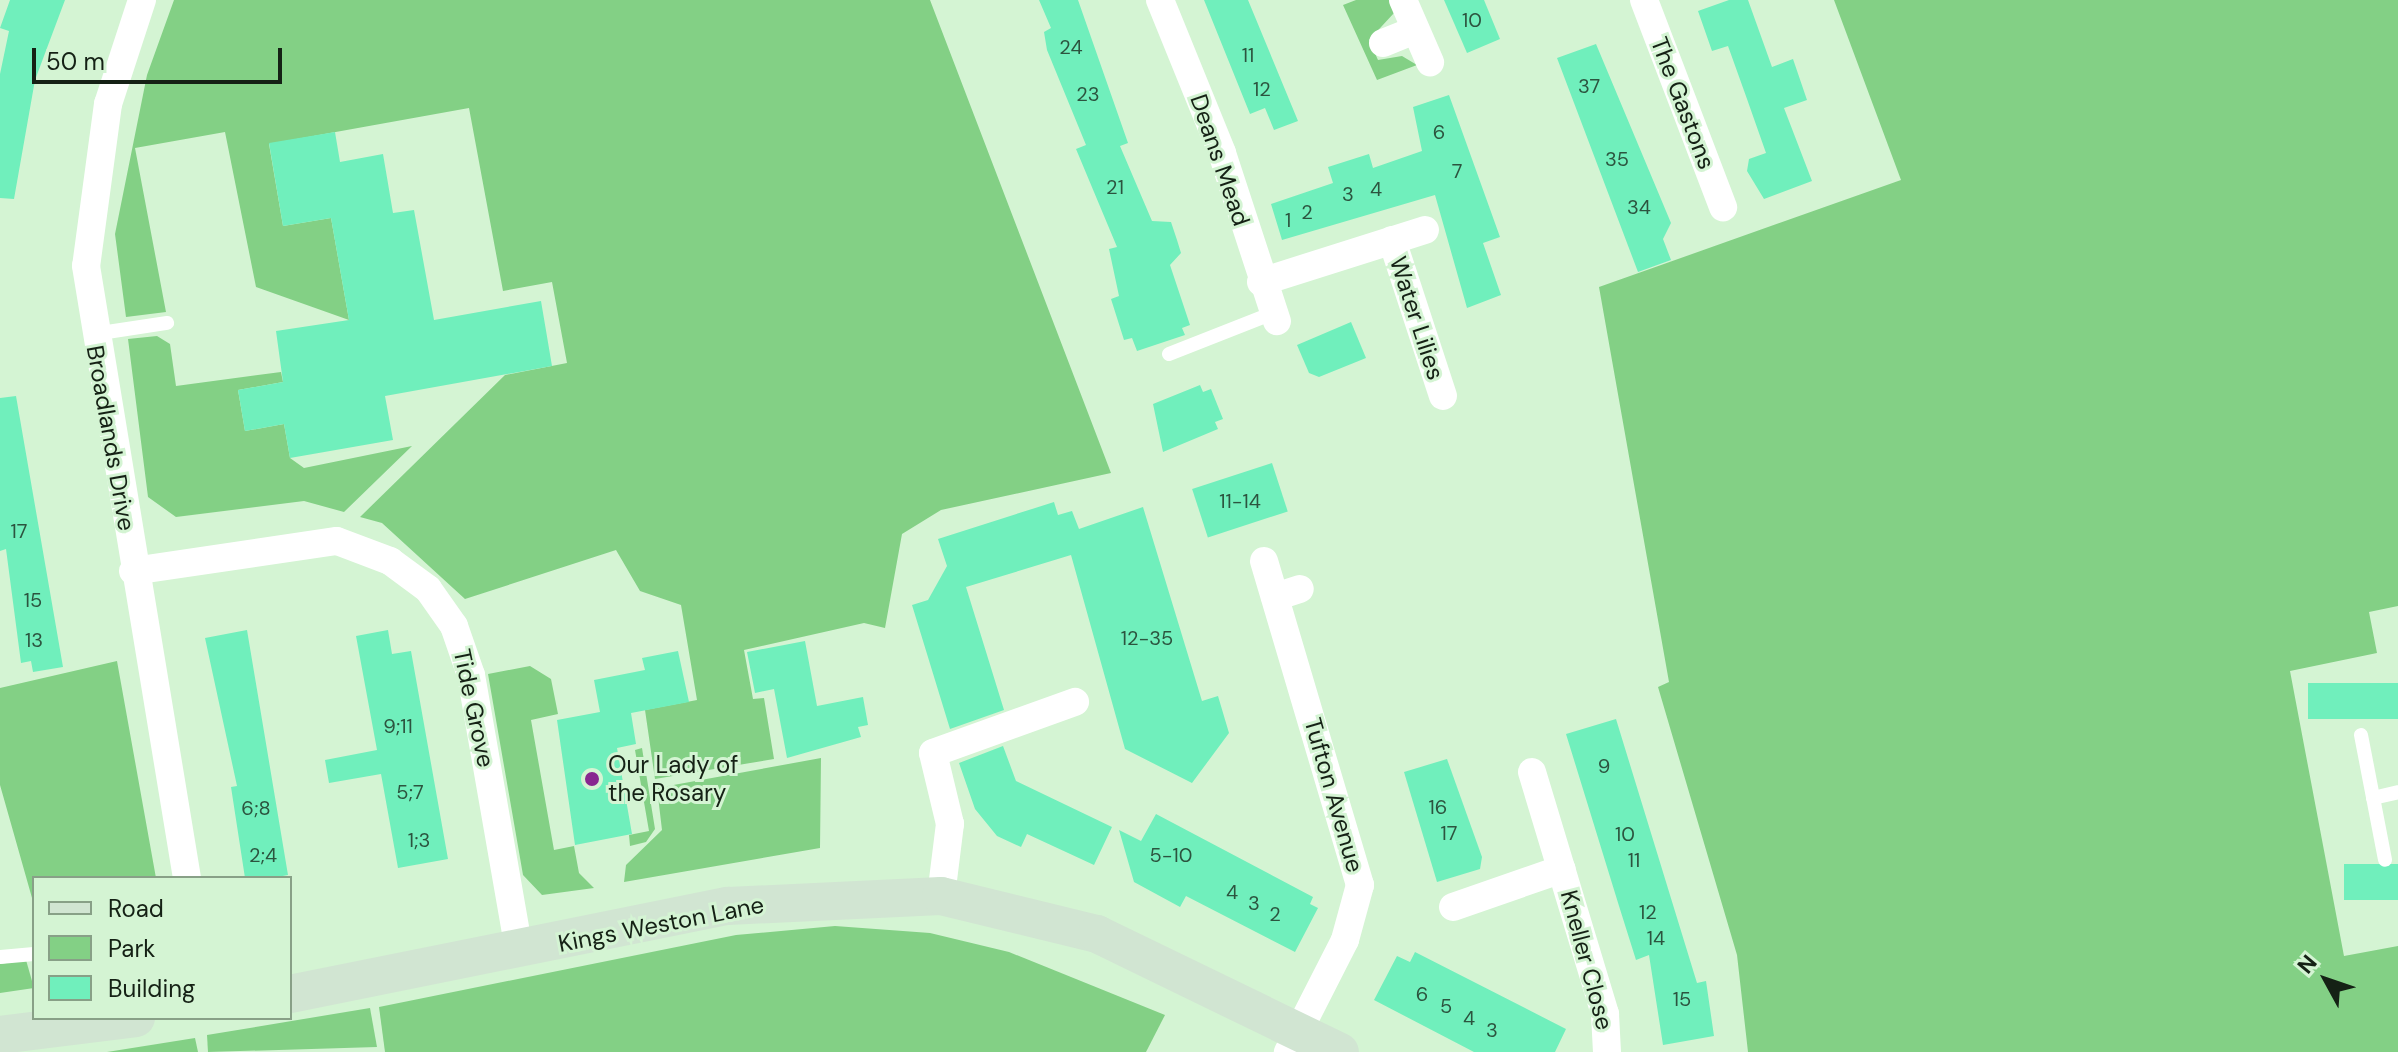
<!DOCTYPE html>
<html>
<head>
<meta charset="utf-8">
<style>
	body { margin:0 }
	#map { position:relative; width:2398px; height:1052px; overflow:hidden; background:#d4f4d3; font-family:"DM Sans",sans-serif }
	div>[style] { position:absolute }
	.green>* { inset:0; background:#83d085 }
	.building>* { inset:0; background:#70efbc; transform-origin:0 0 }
	.lane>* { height:14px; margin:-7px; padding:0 7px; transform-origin:7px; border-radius:7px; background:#fff }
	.street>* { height:28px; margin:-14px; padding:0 14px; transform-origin:14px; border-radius:14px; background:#fff }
	.secondary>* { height:38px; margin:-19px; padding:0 19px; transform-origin:19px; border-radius:19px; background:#d1e5d2 }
	.dots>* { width:22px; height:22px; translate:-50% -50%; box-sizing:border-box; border:4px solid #d4f4d3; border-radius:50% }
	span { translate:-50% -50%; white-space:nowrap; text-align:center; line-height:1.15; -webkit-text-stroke:6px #d4f4d3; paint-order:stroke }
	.number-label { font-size:20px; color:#2c543f }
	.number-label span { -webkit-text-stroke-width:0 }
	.street-label { font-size:24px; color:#152115 }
	.poi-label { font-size:24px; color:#152115 }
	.left { translate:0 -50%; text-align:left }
	.legend { position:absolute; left:32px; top:876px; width:260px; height:144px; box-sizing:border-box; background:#d4f4d3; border:2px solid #88a087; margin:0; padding:10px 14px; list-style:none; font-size:24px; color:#152115 }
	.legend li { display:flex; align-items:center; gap:16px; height:40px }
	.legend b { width:40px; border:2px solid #88a087 }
	.north { position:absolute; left:2286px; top:940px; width:80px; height:80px; -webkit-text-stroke:6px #d4f4d3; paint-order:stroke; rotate:310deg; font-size:22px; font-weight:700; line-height:32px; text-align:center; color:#152115 }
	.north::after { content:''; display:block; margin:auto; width:28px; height:36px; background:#152115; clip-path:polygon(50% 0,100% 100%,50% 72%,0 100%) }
	.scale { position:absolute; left:32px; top:48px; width:250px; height:36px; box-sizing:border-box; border:4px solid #152115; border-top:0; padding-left:10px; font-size:24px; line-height:28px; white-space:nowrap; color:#152115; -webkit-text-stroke:6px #d4f4d3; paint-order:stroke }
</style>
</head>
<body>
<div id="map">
	<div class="green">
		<div style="clip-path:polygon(174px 0,930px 0,1111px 473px,941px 510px,902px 534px,885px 628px,864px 623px,744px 650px,753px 699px,764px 698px,774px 759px,655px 779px,645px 710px,697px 700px,681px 605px,640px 591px,616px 550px,465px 599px,382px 523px,360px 517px,505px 375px,567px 363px,552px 282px,503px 291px,469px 108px,269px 144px,283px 226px,331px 218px,349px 320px,256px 287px,225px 132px,135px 148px,166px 312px,126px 317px,115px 234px,147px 75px)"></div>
		<div style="clip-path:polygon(1356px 0,1389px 0,1394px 13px,1369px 40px,1378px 60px,1402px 56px,1417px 65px,1377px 80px,1343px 5px)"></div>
		<div style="clip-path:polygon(1834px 0,2398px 0,2398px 606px,2369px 612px,2377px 653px,2290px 671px,2344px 956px,2398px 946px,2398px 1052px,1748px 1052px,1737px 955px,1658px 687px,1669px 682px,1599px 287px,1901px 180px)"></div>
		<div style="clip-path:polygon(157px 336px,170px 344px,176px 386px,281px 372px,283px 382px,238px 390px,245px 431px,284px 424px,290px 458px,304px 468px,412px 446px,344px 512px,304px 501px,176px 517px,148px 497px,128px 339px)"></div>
		<div style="clip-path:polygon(117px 661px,156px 878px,34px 878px,34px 905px,0 785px,0 688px)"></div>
		<div style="clip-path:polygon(530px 666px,551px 679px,558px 714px,531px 720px,554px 850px,574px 846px,579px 873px,594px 888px,542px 895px,523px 875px,488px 674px)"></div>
		<div style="clip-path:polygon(642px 748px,655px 829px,646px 842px,630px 846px,629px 835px,649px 831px,635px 750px)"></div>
		<div style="clip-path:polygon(821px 758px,820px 848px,624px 882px,626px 865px,662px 830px,657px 788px)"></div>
		<div style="clip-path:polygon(835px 926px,930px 933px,1009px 952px,1165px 1015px,1146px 1052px,385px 1052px,379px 1007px,736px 935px)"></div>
		<div style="clip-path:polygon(26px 960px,34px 988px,0 993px,0 964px)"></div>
		<div style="clip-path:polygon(370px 1008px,377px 1047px,208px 1052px,207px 1035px)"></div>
		<div style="clip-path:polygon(195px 1038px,198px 1052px,107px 1052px)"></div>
	</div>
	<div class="building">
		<div style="clip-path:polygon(10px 0,65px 0,35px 80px,14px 199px,0 198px,0 74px,9px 31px,0 28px)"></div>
		<div style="clip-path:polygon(1039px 0,1078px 0,1128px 143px,1120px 146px,1152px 221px,1171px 222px,1177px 240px,1181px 253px,1170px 265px,1190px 325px,1182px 328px,1185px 335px,1137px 351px,1132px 338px,1124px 340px,1111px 299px,1119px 296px,1109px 249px,1117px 247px,1076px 149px,1086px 145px,1047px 50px,1044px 32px,1051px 28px)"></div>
		<div style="clip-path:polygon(1204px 0,1248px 0,1298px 121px,1274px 130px,1265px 108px,1250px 114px)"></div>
		<div style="clip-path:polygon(1444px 0,1484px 0,1500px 39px,1467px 53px)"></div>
		<div style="clip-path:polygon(1729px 0,1748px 0,1772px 67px,1793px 59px,1807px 100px,1784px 108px,1812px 181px,1764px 199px,1747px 171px,1749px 159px,1766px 153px,1747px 99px,1728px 46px,1712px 51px,1698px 11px)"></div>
		<div style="clip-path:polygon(1596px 44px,1671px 223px,1663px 239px,1671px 260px,1638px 272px,1557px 58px)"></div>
		<div style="clip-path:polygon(1449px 95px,1500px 237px,1483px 243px,1501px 295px,1467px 308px,1435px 195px,1282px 240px,1271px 204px,1333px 183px,1328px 167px,1369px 154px,1373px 168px,1422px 151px,1413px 107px)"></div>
		<div style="clip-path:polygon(335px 132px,340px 162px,383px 154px,393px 213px,414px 210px,434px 320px,541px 301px,552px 366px,385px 396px,393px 440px,290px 458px,284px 424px,245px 431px,238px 390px,283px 382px,276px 331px,349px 320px,331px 218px,283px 226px,269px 143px)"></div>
		<div style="clip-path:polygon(1351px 322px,1366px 358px,1319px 377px,1309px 373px,1297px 345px)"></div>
		<div style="clip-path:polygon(1200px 385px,1203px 392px,1211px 389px,1223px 419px,1215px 422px,1218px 429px,1163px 452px,1153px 404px)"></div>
		<div style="clip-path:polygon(16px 396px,63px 667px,33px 672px,31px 661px,21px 663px,6px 549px,0 551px,0 398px)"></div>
		<div style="left:1272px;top:463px;width:51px;height:84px;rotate:72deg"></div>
		<div style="clip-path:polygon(1054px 502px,1058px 515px,1072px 511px,1079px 529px,1143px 507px,1202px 701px,1218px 696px,1229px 733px,1192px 783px,1125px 749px,1071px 555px,966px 587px,1004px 710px,950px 729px,912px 605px,928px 600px,947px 566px,938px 539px)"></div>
		<div style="clip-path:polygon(247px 630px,288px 875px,272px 878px,245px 878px,231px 787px,237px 786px,205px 638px)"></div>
		<div style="clip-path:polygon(388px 630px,392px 654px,411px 651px,448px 859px,398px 868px,381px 774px,329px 783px,325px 760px,377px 750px,356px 636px)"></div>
		<div style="clip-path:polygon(805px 641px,817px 706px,863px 697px,868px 725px,858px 727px,861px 737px,787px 758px,774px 689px,755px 693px,747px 652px)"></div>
		<div style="clip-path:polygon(678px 651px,689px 702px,631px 713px,636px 744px,617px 748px,632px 834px,575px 845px,557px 720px,600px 712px,594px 680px,645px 670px,642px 658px)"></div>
		<div style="left:2398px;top:683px;width:36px;height:90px;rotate:90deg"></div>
		<div style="clip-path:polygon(1616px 719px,1697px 983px,1706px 981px,1714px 1036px,1663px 1045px,1649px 955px,1636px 960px,1619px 906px,1566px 734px)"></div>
		<div style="clip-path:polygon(1003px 746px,1016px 781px,1112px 827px,1094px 865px,1027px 834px,1021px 847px,997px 836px,975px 809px,959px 763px)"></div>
		<div style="clip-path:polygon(1447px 759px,1482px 857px,1480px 869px,1437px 882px,1404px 772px)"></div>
		<div style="clip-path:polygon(1156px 814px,1313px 897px,1310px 904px,1318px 908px,1295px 952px,1186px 896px,1180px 907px,1134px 882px,1119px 830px,1141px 841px)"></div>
		<div style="left:2398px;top:864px;width:36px;height:54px;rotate:90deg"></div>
		<div style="clip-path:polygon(1415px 952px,1566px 1029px,1555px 1052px,1474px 1052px,1374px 1000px,1397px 956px,1410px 962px)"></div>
	</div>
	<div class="lane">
		<div style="left:94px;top:334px;width:74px;rotate:-8.6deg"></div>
		<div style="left:1169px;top:354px;width:112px;rotate:-21.5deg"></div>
		<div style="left:2361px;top:735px;width:127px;rotate:79.1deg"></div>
		<div style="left:2373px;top:798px;width:26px;rotate:-13deg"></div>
		<div style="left:0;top:957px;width:34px;rotate:-5deg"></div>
	</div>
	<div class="street">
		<div style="left:142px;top:0;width:109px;rotate:108.1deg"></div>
		<div style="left:108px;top:104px;width:163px;rotate:97.7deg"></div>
		<div style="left:86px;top:266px;width:620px;rotate:80.63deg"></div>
		<div style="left:1160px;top:0;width:165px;rotate:67.9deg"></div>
		<div style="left:1222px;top:153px;width:177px;rotate:71.9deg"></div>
		<div style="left:1403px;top:0;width:68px;rotate:66.5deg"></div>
		<div style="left:1644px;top:0;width:222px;rotate:69.1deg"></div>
		<div style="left:1383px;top:43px;width:35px;rotate:-22deg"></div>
		<div style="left:1392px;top:240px;width:164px;rotate:71.9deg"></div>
		<div style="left:1261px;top:282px;width:172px;rotate:-17.6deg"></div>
		<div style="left:1264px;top:561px;width:338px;rotate:73.5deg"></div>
		<div style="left:1360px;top:885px;width:57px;rotate:105.3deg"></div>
		<div style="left:1345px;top:940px;width:126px;rotate:117deg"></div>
		<div style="left:133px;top:571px;width:206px;rotate:-8.4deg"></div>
		<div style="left:337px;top:541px;width:57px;rotate:20.7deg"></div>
		<div style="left:390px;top:561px;width:47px;rotate:36.4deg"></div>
		<div style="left:428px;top:589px;width:45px;rotate:54.9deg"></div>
		<div style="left:454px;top:626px;width:52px;rotate:70.9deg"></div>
		<div style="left:471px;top:675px;width:280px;rotate:80.1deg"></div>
		<div style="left:1275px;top:597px;width:26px;rotate:-18deg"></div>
		<div style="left:1532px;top:772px;width:253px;rotate:73.2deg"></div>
		<div style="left:1605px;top:1014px;width:38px;rotate:87deg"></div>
		<div style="left:941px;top:896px;width:73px;rotate:-82.9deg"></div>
		<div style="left:950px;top:824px;width:73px;rotate:-103.5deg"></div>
		<div style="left:933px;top:753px;width:151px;rotate:-19.8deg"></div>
		<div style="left:1453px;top:907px;width:115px;rotate:-19.2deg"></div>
	</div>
	<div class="secondary">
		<div style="left:290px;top:994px;width:447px;rotate:-11.4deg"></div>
		<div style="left:728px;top:906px;width:213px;rotate:-2.7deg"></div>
		<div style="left:941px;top:896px;width:161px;rotate:13.7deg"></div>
		<div style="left:1097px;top:934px;width:270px;rotate:25.9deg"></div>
		<div style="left:0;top:1035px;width:137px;rotate:-7.1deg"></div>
	</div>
	<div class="dots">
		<div style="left:592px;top:779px;background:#882790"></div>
	</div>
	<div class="number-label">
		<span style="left:1472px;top:20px">10</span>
		<span style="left:1071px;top:47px">24</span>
		<span style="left:1248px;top:55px">11</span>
		<span style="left:1589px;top:86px">37</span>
		<span style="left:1262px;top:89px">12</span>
		<span style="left:1088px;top:94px">23</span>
		<span style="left:1439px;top:132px">6</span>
		<span style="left:1617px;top:159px">35</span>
		<span style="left:1457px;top:171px">7</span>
		<span style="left:1115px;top:187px">21</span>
		<span style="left:1376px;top:189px">4</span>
		<span style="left:1348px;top:194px">3</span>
		<span style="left:1639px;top:207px">34</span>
		<span style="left:1307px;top:212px">2</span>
		<span style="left:1288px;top:220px">1</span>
		<span style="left:1240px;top:501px">11-14</span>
		<span style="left:19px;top:531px">17</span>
		<span style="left:33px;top:600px">15</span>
		<span style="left:1147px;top:638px">12-35</span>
		<span style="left:34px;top:640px">13</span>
		<span style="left:398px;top:726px">9;11</span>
		<span style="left:1604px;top:766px">9</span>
		<span style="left:410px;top:792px">5;7</span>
		<span style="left:1438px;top:807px">16</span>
		<span style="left:256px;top:808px">6;8</span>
		<span style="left:1449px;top:833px">17</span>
		<span style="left:1625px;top:834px">10</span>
		<span style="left:419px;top:840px">1;3</span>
		<span style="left:263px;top:855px">2;4</span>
		<span style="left:1171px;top:855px">5-10</span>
		<span style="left:1634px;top:860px">11</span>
		<span style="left:1232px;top:892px">4</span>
		<span style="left:1254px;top:903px">3</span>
		<span style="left:1648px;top:912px">12</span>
		<span style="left:1275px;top:914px">2</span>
		<span style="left:1656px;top:938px">14</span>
		<span style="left:1422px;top:994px">6</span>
		<span style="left:1682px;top:999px">15</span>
		<span style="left:1446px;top:1006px">5</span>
		<span style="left:1469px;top:1018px">4</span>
		<span style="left:1492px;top:1030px">3</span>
	</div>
	<div class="street-label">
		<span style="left:1683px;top:103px;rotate:69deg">The Gastons</span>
		<span style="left:1220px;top:160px;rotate:71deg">Deans Mead</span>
		<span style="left:1417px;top:318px;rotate:72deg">Water Lilies</span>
		<span style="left:111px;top:438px;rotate:80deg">Broadlands Drive</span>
		<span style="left:474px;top:708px;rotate:78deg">Tide Grove</span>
		<span style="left:1334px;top:795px;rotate:74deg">Tufton Avenue</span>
		<span style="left:661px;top:924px;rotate:-11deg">Kings Weston Lane</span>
		<span style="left:1587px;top:960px;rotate:75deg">Kneller Close</span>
	</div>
	<div class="poi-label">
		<span class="left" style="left:608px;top:779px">Our Lady of<br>the Rosary</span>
	</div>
	<ul class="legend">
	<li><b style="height:10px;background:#d1e5d2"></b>Road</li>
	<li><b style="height:22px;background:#83d085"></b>Park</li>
	<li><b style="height:22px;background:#70efbc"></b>Building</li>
	</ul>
	<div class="north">N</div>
	<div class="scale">50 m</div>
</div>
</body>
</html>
